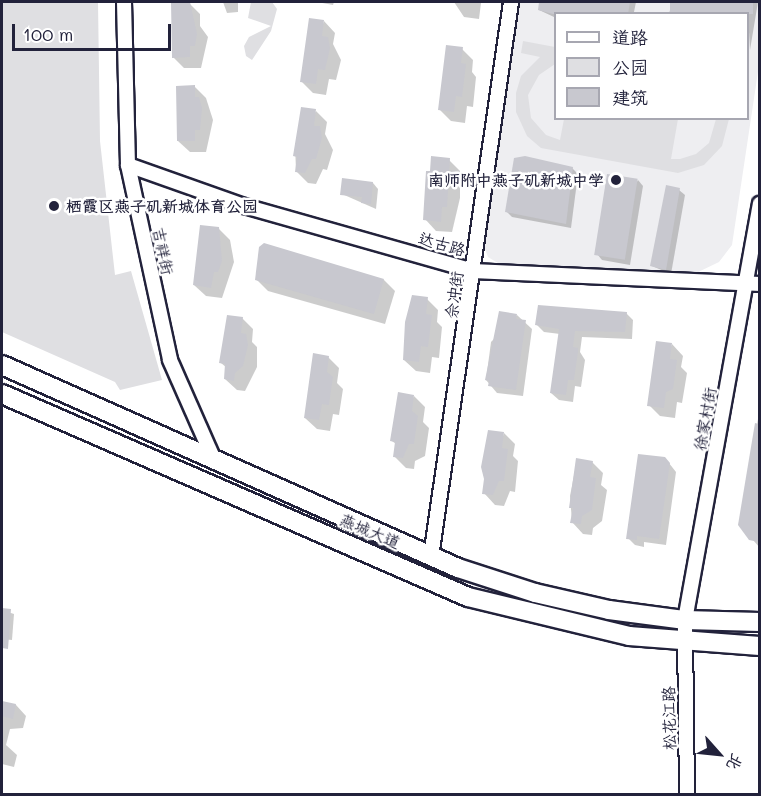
<!DOCTYPE html>
<html>
<head>
<meta charset="utf-8">
<style>
	body { margin:0 }
	#map { position:relative; width:761px; height:796px; overflow:hidden; background:#fff; font-family:Mali,"LXGW WenKai TC",sans-serif }
	div>[style] { position:absolute }
	.built>* { inset:0; background:#eeeef1 }
	.green>* { inset:0; background:#dfdfe2 }
	.shadow>* { inset:0; background:#0003 }
	.building>* { inset:0; background:#c8c8cf; transform-origin:0 0 }
	.roads { filter:drop-shadow(2px 0 #22223b) drop-shadow(-2px 0 #22223b) drop-shadow(0 2px #22223b) drop-shadow(0 -2px #22223b) }
	.minor>* { height:14px; margin:-7px; padding:0 7px; transform-origin:7px; border-radius:7px; background:#fff }
	.major>* { height:18px; margin:-9px; padding:0 9px; transform-origin:9px; border-radius:9px; background:#fff }
	.dots>* { width:16px; height:16px; translate:-50% -50%; box-sizing:border-box; border:3px solid #fff; border-radius:50% }
	span { translate:-50% -50%; white-space:nowrap; text-align:center; line-height:1.15; -webkit-text-stroke:5px #fff; paint-order:stroke }
	.poi-label { font-size:16px; color:#22223b; font-weight:700 }
	.right { translate:-100% -50%; text-align:right }
	.left { translate:0 -50%; text-align:left }
	.street-label { font-size:16px; color:#22223b }
	.frame { position:absolute; inset:0; border:3px solid #22223b; pointer-events:none }
	.legend { position:absolute; left:554px; top:12px; width:195px; height:108px; box-sizing:border-box; background:#fff; border:2px solid #a7a7b1; margin:0; padding:8px 10px; list-style:none; font-size:18px; color:#22223b }
	.legend li { display:flex; align-items:center; gap:12px; height:30px }
	.legend b { width:30px; border:2px solid #a7a7b1 }
	.north { position:absolute; left:689px; top:724px; width:60px; height:60px; -webkit-text-stroke:4px #fff; paint-order:stroke; rotate:117deg; font-size:16px; font-weight:700; line-height:24px; text-align:center; color:#22223b }
	.north::after { content:''; display:block; margin:auto; width:21px; height:27px; background:#22223b; clip-path:polygon(50% 0,100% 100%,50% 72%,0 100%) }
	.scale { position:absolute; left:12px; top:24px; width:159px; height:27px; box-sizing:border-box; border:3px solid #22223b; border-top:0; padding-left:8px; font-size:18px; line-height:21px; white-space:nowrap; color:#22223b; -webkit-text-stroke:4px #fff; paint-order:stroke }
</style>
</head>
<body>
<div id="map">
	<div class="built">
		<div style="clip-path:polygon(evenodd,517px 2px,759px 2px,759px 65px,732px 245px,719px 262px,692px 275px,501px 265px,488px 257px,482px 241px,517px 2px,556px 14px,748px 14px,748px 118px,556px 118px,556px 14px)"></div>
	</div>
	<div class="green">
		<div style="clip-path:polygon(2px 2px,98px 2px,100px 141px,115px 275px,131px 271px,162px 380px,120px 390px,115px 382px,2px 332px)"></div>
		<div style="clip-path:polygon(251px 2px,272px 2px,277px 9px,271px 31px,252px 60px,246px 56px,244px 46px,249px 37px,271px 26px,248px 18px)"></div>
		<div style="clip-path:polygon(523px 41px,555px 47px,555px 64px,539px 75px,528px 95px,531px 118px,546px 135px,560px 140px,564px 119px,678px 119px,671px 159px,680px 159px,696px 154px,709px 143px,716px 119px,729px 119px,722px 146px,704px 165px,678px 173px,541px 148px,527px 136px,516px 112px,516px 93px,521px 76px,540px 57px,521px 53px)"></div>
	</div>
	<div class="shadow">
		<div style="clip-path:polygon(223px 2px,238px 2px,238px 12px,227px 13px)"></div>
		<div style="clip-path:polygon(317px 2px,334px 2px,333px 5px)"></div>
		<div style="clip-path:polygon(454px 2px,487px 2px,481px 3px,479px 19px,464px 17px)"></div>
		<div style="clip-path:polygon(541px 2px,636px 2px,634px 12px,645px 14px,556px 14px,556px 27px,554px 17px,539px 10px)"></div>
		<div style="clip-path:polygon(672px 2px,758px 2px,750px 50px,748px 14px,669px 14px)"></div>
		<div style="clip-path:polygon(189px 3px,200px 14px,200px 26px,208px 37px,201px 68px,184px 68px,173px 57px)"></div>
		<div style="clip-path:polygon(324px 21px,335px 33px,333px 44px,341px 60px,336px 80px,329px 79px,326px 95px,313px 93px,302px 82px)"></div>
		<div style="clip-path:polygon(462px 49px,473px 60px,472px 72px,476px 77px,473px 107px,467px 106px,465px 123px,451px 121px,440px 110px)"></div>
		<div style="clip-path:polygon(195px 87px,206px 98px,213px 120px,206px 152px,190px 152px,178px 141px)"></div>
		<div style="clip-path:polygon(316px 111px,327px 122px,325px 134px,333px 150px,327px 170px,323px 169px,316px 184px,308px 183px,296px 171px,295px 145px)"></div>
		<div style="clip-path:polygon(449px 160px,460px 171px,460px 198px,452px 232px,436px 231px,425px 219px,431px 173px)"></div>
		<div style="clip-path:polygon(572px 168px,578px 174px,571px 228px,512px 217px,507px 212px)"></div>
		<div style="clip-path:polygon(638px 180px,643px 186px,630px 265px,602px 260px,597px 254px)"></div>
		<div style="clip-path:polygon(373px 183px,378px 189px,376px 209px,342px 194px)"></div>
		<div style="clip-path:polygon(679px 190px,685px 195px,671px 274px,652px 266px)"></div>
		<div style="clip-path:polygon(219px 229px,230px 240px,234px 262px,222px 298px,206px 296px,194px 285px)"></div>
		<div style="clip-path:polygon(257px 280px,384px 280px,395px 291px,385px 324px,268px 291px)"></div>
		<div style="clip-path:polygon(427px 299px,438px 310px,437px 322px,442px 327px,439px 358px,432px 357px,430px 373px,416px 371px,404px 360px)"></div>
		<div style="clip-path:polygon(626px 313px,633px 320px,632px 339px,582px 337px,580px 352px,585px 360px,581px 387px,575px 386px,573px 402px,559px 400px,551px 393px,560px 334px,544px 332px,537px 325px)"></div>
		<div style="clip-path:polygon(517px 315px,532px 329px,523px 396px,497px 393px,486px 380px,491px 342px)"></div>
		<div style="clip-path:polygon(242px 318px,253px 329px,252px 342px,257px 347px,257px 367px,245px 391px,237px 390px,225px 379px,227px 368px,221px 363px)"></div>
		<div style="clip-path:polygon(672px 344px,683px 356px,681px 367px,687px 373px,682px 403px,677px 402px,675px 418px,660px 416px,649px 405px)"></div>
		<div style="clip-path:polygon(328px 357px,339px 368px,337px 383px,343px 389px,339px 415px,333px 414px,330px 431px,317px 429px,305px 418px)"></div>
		<div style="clip-path:polygon(414px 396px,425px 407px,423px 422px,429px 428px,425px 456px,415px 461px,414px 469px,406px 468px,394px 456px,396px 444px,392px 441px)"></div>
		<div style="clip-path:polygon(760px 408px,760px 548px,739px 524px)"></div>
		<div style="clip-path:polygon(504px 433px,515px 444px,513px 456px,518px 461px,515px 492px,510px 491px,504px 506px,495px 505px,484px 493px)"></div>
		<div style="clip-path:polygon(665px 458px,676px 472px,666px 545px,644px 542px,644px 547px,635px 545px,628px 538px)"></div>
		<div style="clip-path:polygon(577px 460px,592px 462px,603px 473px,601px 485px,607px 490px,602px 521px,593px 528px,592px 535px,583px 534px,572px 522px,570px 496px)"></div>
		<div style="clip-path:polygon(2px 610px,14px 614px,12px 640px,2px 639px)"></div>
		<div style="clip-path:polygon(2px 702px,16px 705px,26px 716px,23px 728px,10px 729px,6px 745px,17px 755px,14px 767px,2px 764px)"></div>
	</div>
	<div class="building">
		<div style="clip-path:polygon(171px 2px,190px 2px,197px 34px,195px 46px,190px 46px,190px 57px,172px 58px)"></div>
		<div style="clip-path:polygon(539px 2px,630px 2px,628px 14px,553px 14px,538px 10px)"></div>
		<div style="left:670px;top:2px;width:83px;height:12px"></div>
		<div style="clip-path:polygon(309px 18px,324px 20px,322px 36px,328px 37px,330px 48px,325px 70px,318px 69px,316px 84px,300px 82px)"></div>
		<div style="clip-path:polygon(446px 45px,463px 47px,461px 63px,466px 64px,462px 97px,456px 96px,454px 112px,438px 110px)"></div>
		<div style="clip-path:polygon(195px 85px,195px 97px,199px 97px,202px 108px,200px 130px,195px 130px,195px 141px,177px 141px,176px 86px)"></div>
		<div style="clip-path:polygon(301px 107px,316px 109px,314px 126px,320px 126px,322px 138px,316px 159px,312px 159px,305px 173px,295px 172px,297px 157px,293px 156px)"></div>
		<div style="clip-path:polygon(431px 156px,450px 158px,447px 207px,442px 207px,441px 222px,423px 220px,426px 171px,430px 171px)"></div>
		<div style="clip-path:polygon(525px 156px,573px 167px,566px 224px,505px 212px,514px 158px)"></div>
		<div style="left:607px;top:174px;width:31px;height:82px;rotate:9deg"></div>
		<div style="clip-path:polygon(342px 178px,373px 182px,371px 204px,361px 203px,362px 197px,340px 195px)"></div>
		<div style="clip-path:polygon(666px 185px,680px 188px,666px 270px,650px 266px)"></div>
		<div style="clip-path:polygon(200px 225px,219px 227px,222px 261px,218px 272px,214px 272px,211px 288px,193px 285px)"></div>
		<div style="clip-path:polygon(264px 243px,384px 279px,374px 314px,255px 280px,259px 247px)"></div>
		<div style="clip-path:polygon(412px 295px,428px 297px,426px 314px,432px 315px,428px 347px,421px 346px,419px 362px,403px 360px,405px 322px)"></div>
		<div style="clip-path:polygon(538px 305px,627px 312px,625px 332px,575px 331px,573px 347px,578px 348px,578px 352px,574px 380px,568px 380px,566px 395px,550px 393px,559px 329px,535px 325px)"></div>
		<div style="clip-path:polygon(499px 311px,517px 314px,516px 319px,526px 320px,516px 390px,488px 386px,489px 381px,485px 380px)"></div>
		<div style="clip-path:polygon(227px 315px,243px 317px,241px 333px,246px 334px,248px 345px,243px 366px,235px 373px,234px 381px,224px 379px,225px 364px,219px 363px)"></div>
		<div style="clip-path:polygon(656px 341px,672px 343px,670px 359px,677px 360px,673px 389px,666px 392px,664px 408px,647px 406px)"></div>
		<div style="clip-path:polygon(313px 353px,329px 356px,327px 372px,333px 377px,329px 405px,322px 404px,319px 420px,304px 418px)"></div>
		<div style="clip-path:polygon(398px 392px,414px 395px,412px 411px,418px 416px,414px 444px,409px 444px,403px 458px,393px 457px,395px 442px,390px 441px)"></div>
		<div style="clip-path:polygon(755px 423px,759px 424px,759px 542px,749px 540px,738px 525px)"></div>
		<div style="clip-path:polygon(488px 430px,504px 432px,502px 448px,508px 449px,504px 481px,499px 481px,493px 495px,482px 494px,484px 479px,481px 467px)"></div>
		<div style="clip-path:polygon(638px 454px,665px 457px,670px 463px,659px 539px,637px 536px,637px 540px,626px 539px)"></div>
		<div style="clip-path:polygon(576px 458px,593px 461px,590px 477px,596px 478px,592px 510px,582px 516px,581px 524px,570px 523px,573px 508px,569px 508px)"></div>
		<div style="clip-path:polygon(2px 608px,11px 609px,8px 649px,2px 648px)"></div>
		<div style="clip-path:polygon(2px 701px,16px 704px,13px 719px,2px 716px)"></div>
	</div>
	<div class="roads">
		<div class="minor">
			<div style="left:124px;top:2px;width:163px;rotate:88.6deg"></div>
			<div style="left:128px;top:165px;width:199px;rotate:77.8deg"></div>
			<div style="left:170px;top:360px;width:111px;rotate:66.2deg"></div>
			<div style="left:128px;top:165px;width:123px;rotate:19.5deg"></div>
			<div style="left:244px;top:206px;width:239px;rotate:15.8deg"></div>
			<div style="left:474px;top:271px;width:286px;rotate:2.6deg"></div>
			<div style="left:431px;top:557px;width:561px;rotate:-81.8deg"></div>
			<div style="left:687px;top:794px;width:174px;rotate:-90.7deg"></div>
			<div style="left:685px;top:620px;width:423px;rotate:-79.8deg"></div>
		</div>
		<div class="major">
			<div style="left:2px;top:365px;width:499px;rotate:24deg"></div>
			<div style="left:458px;top:568px;width:81px;rotate:18deg"></div>
			<div style="left:535px;top:593px;width:76px;rotate:12.9deg"></div>
			<div style="left:609px;top:610px;width:77px;rotate:7.5deg"></div>
			<div style="left:685px;top:620px;width:75px;rotate:1.5deg"></div>
			<div style="left:2px;top:394px;width:508px;rotate:23.54deg"></div>
			<div style="left:468px;top:597px;width:166px;rotate:13.6deg"></div>
			<div style="left:629px;top:636px;width:131px;rotate:4.4deg"></div>
		</div>
	</div>
	<div class="dots">
		<div style="left:616px;top:180px;background:#22223b"></div>
		<div style="left:54px;top:206px;background:#22223b"></div>
	</div>
	<div class="poi-label">
		<span class="right" style="left:604px;top:180px">南师附中燕子矶新城中学</span>
		<span class="left" style="left:66px;top:206px">栖霞区燕子矶新城体育公园</span>
	</div>
	<div class="street-label">
		<span style="left:442px;top:244px;rotate:16deg">达古路</span>
		<span style="left:163px;top:251px;rotate:78deg">吉祥街</span>
		<span style="left:454px;top:295px;rotate:-82deg">佘冲街</span>
		<span style="left:705px;top:419px;rotate:-80deg">徐家村街</span>
		<span style="left:370px;top:531px;rotate:23deg">燕城大道</span>
		<span style="left:669px;top:718px;rotate:-91deg">松花江路</span>
	</div>
	<div class="frame"></div>
	<ul class="legend">
	<li><b style="height:8px;background:#fff"></b>道路</li>
	<li><b style="height:16px;background:#dfdfe2"></b>公园</li>
	<li><b style="height:16px;background:#c8c8cf"></b>建筑</li>
	</ul>
	<div class="north">北</div>
	<div class="scale">100 m</div>
</div>
</body>
</html>
